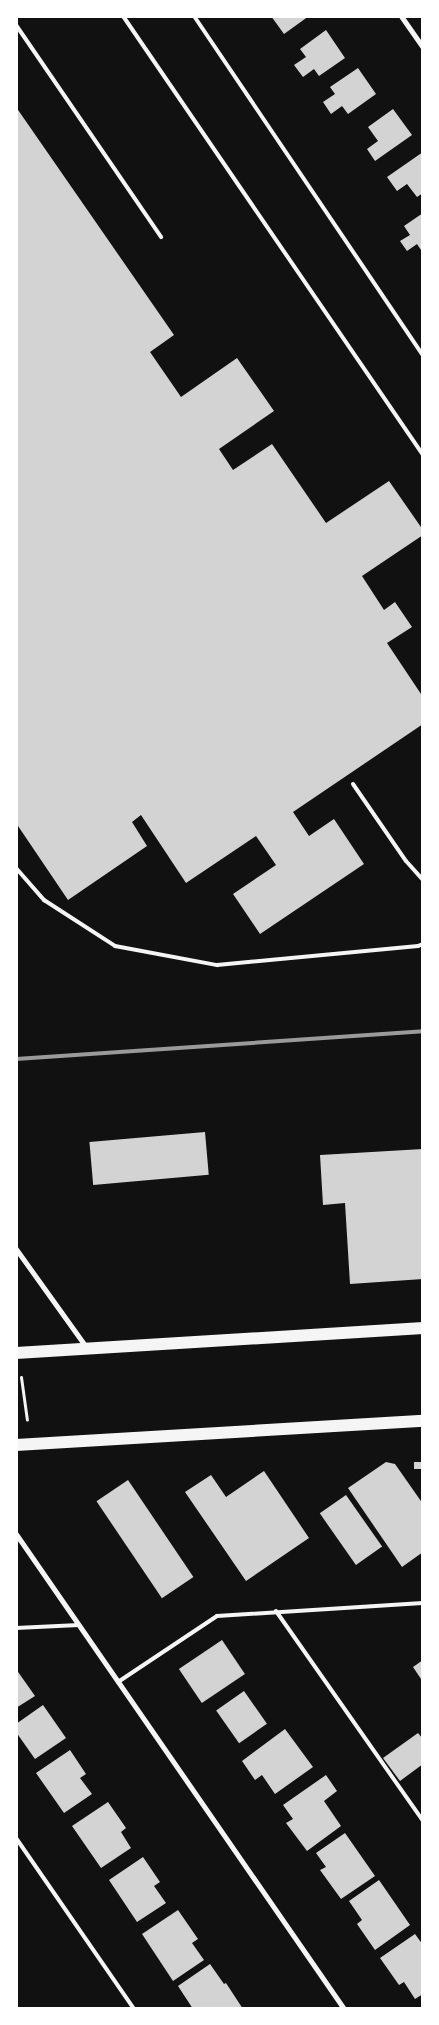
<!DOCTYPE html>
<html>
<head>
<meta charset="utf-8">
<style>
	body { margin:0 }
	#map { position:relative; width:439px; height:2025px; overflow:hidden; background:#111; font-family:"IBM Plex Sans",sans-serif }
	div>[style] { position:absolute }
	.building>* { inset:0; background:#d3d3d3; transform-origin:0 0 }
	.path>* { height:3px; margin:-1.5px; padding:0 1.5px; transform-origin:1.5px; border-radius:1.5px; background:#f5f5f5 }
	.service>* { height:4px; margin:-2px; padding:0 2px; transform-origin:2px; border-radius:2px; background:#f5f5f5 }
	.minor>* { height:5px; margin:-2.5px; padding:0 2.5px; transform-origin:2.5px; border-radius:2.5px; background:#f5f5f5 }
	.primary>* { height:12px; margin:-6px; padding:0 6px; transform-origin:6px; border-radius:6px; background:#f5f5f5 }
	.rail>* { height:4px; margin:-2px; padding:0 2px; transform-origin:2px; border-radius:2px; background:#9a9a9a }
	span { translate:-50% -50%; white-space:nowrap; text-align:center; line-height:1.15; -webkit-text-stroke:5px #fff; paint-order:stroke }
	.frame { position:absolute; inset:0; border:18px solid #fff; pointer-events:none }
</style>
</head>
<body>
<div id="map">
	<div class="building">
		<div style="clip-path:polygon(271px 16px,309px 16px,284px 34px)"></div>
		<div style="clip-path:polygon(326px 30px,345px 58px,319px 76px,314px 69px,303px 77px,294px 65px,306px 57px,300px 49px)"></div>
		<div style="clip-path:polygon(358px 68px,376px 94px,348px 114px,342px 106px,331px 114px,323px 102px,335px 94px,330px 87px)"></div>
		<div style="clip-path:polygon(16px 107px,174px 335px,150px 352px,181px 397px,237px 358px,274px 411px,219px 449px,233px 470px,272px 444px,326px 523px,389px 481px,423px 530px,423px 535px,362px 576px,384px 610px,395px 602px,412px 627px,387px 643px,423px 697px,423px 724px,293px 812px,309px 836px,334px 819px,364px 864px,260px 934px,233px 894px,276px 865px,256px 836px,186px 883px,141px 815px,132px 822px,147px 846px,68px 900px,16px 823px)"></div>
		<div style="clip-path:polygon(393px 109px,412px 135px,375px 161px,367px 149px,378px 141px,368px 127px)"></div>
		<div style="clip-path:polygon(423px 152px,423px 193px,417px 197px,407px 184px,397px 191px,387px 177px)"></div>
		<div style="clip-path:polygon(423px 213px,423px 253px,417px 244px,407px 251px,400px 241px,410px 235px,404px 226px)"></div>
		<div style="left:205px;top:1132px;width:43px;height:116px;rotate:85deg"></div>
		<div style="clip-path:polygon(423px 1149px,423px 1279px,350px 1284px,345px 1203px,323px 1205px,320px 1155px)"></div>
		<div style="clip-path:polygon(386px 1462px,395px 1464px,423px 1504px,423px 1552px,402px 1567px,348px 1488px)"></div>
		<div style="left:423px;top:1462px;width:7px;height:9px;rotate:90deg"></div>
		<div style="clip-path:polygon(264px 1471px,309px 1538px,246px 1581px,185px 1492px,211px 1475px,226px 1497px)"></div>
		<div style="left:128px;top:1480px;width:117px;height:38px;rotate:56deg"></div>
		<div style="left:346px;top:1495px;width:63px;height:32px;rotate:55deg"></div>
		<div style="left:222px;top:1640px;width:41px;height:52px;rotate:56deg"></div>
		<div style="clip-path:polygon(423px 1660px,423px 1682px,413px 1667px)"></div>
		<div style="clip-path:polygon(16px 1669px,35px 1696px,16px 1708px)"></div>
		<div style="left:244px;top:1691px;width:40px;height:34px;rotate:55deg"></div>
		<div style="clip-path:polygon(43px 1705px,66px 1738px,35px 1759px,16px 1732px,16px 1724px)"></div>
		<div style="clip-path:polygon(285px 1729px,313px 1767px,275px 1794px,262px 1775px,255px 1780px,242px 1761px)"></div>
		<div style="clip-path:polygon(418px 1733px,423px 1739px,423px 1764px,400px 1781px,383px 1758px)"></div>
		<div style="clip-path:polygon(70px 1750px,86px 1774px,80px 1778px,92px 1794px,64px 1813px,36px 1773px)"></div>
		<div style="clip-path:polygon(326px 1775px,337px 1791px,324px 1801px,341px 1826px,307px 1851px,286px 1823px,293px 1819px,283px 1805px)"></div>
		<div style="clip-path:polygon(108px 1802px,126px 1828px,121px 1832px,131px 1848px,101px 1868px,72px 1826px)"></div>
		<div style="clip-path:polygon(345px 1833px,375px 1876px,341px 1899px,320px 1870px,326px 1867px,316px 1853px)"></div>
		<div style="clip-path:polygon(143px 1857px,160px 1882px,154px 1886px,166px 1903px,137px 1922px,109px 1880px)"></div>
		<div style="clip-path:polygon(379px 1880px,410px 1925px,375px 1950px,357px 1924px,362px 1920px,349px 1901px)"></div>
		<div style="clip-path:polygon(178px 1910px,198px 1939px,192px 1943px,204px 1960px,173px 1981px,142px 1934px)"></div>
		<div style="clip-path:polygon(415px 1934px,423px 1945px,423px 1994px,415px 1999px,404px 1982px,399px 1985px,380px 1958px)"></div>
		<div style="clip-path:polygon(210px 1964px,224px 1984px,226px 1983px,243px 2009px,193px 2009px,178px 1986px)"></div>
	</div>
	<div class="path">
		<div style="left:21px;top:1377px;width:43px;rotate:82.1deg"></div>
	</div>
	<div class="service">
		<div style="left:123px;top:16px;width:532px;rotate:55.65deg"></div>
		<div style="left:194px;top:16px;width:409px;rotate:56deg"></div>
		<div style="left:16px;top:25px;width:257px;rotate:55.6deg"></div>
		<div style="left:353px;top:784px;width:93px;rotate:55.5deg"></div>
		<div style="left:406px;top:861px;width:25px;rotate:48deg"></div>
		<div style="left:16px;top:868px;width:43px;rotate:48.8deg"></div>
		<div style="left:44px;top:900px;width:85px;rotate:32.9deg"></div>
		<div style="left:115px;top:946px;width:104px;rotate:10.6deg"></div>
		<div style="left:217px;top:965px;width:202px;rotate:-5.4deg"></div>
		<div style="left:418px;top:946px;width:5px;rotate:-22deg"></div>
		<div style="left:276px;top:1611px;width:256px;rotate:55deg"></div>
		<div style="left:16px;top:1628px;width:63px;rotate:-2.7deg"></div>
		<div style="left:118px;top:1682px;width:119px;rotate:-33.7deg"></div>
		<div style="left:217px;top:1616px;width:206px;rotate:-3.6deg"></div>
		<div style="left:16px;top:1838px;width:208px;rotate:55.4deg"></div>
	</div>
	<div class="minor">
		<div style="left:401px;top:16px;width:39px;rotate:55deg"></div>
		<div style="left:16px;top:1249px;width:122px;rotate:54.4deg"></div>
		<div style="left:16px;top:1534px;width:577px;rotate:55.37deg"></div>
	</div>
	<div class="primary">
		<div style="left:16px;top:1353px;width:408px;rotate:-3.5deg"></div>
		<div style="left:16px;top:1445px;width:408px;rotate:-3.4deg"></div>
	</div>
	<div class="rail">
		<div style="left:16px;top:1059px;width:408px;rotate:-3.9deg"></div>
	</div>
	<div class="frame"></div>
</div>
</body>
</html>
